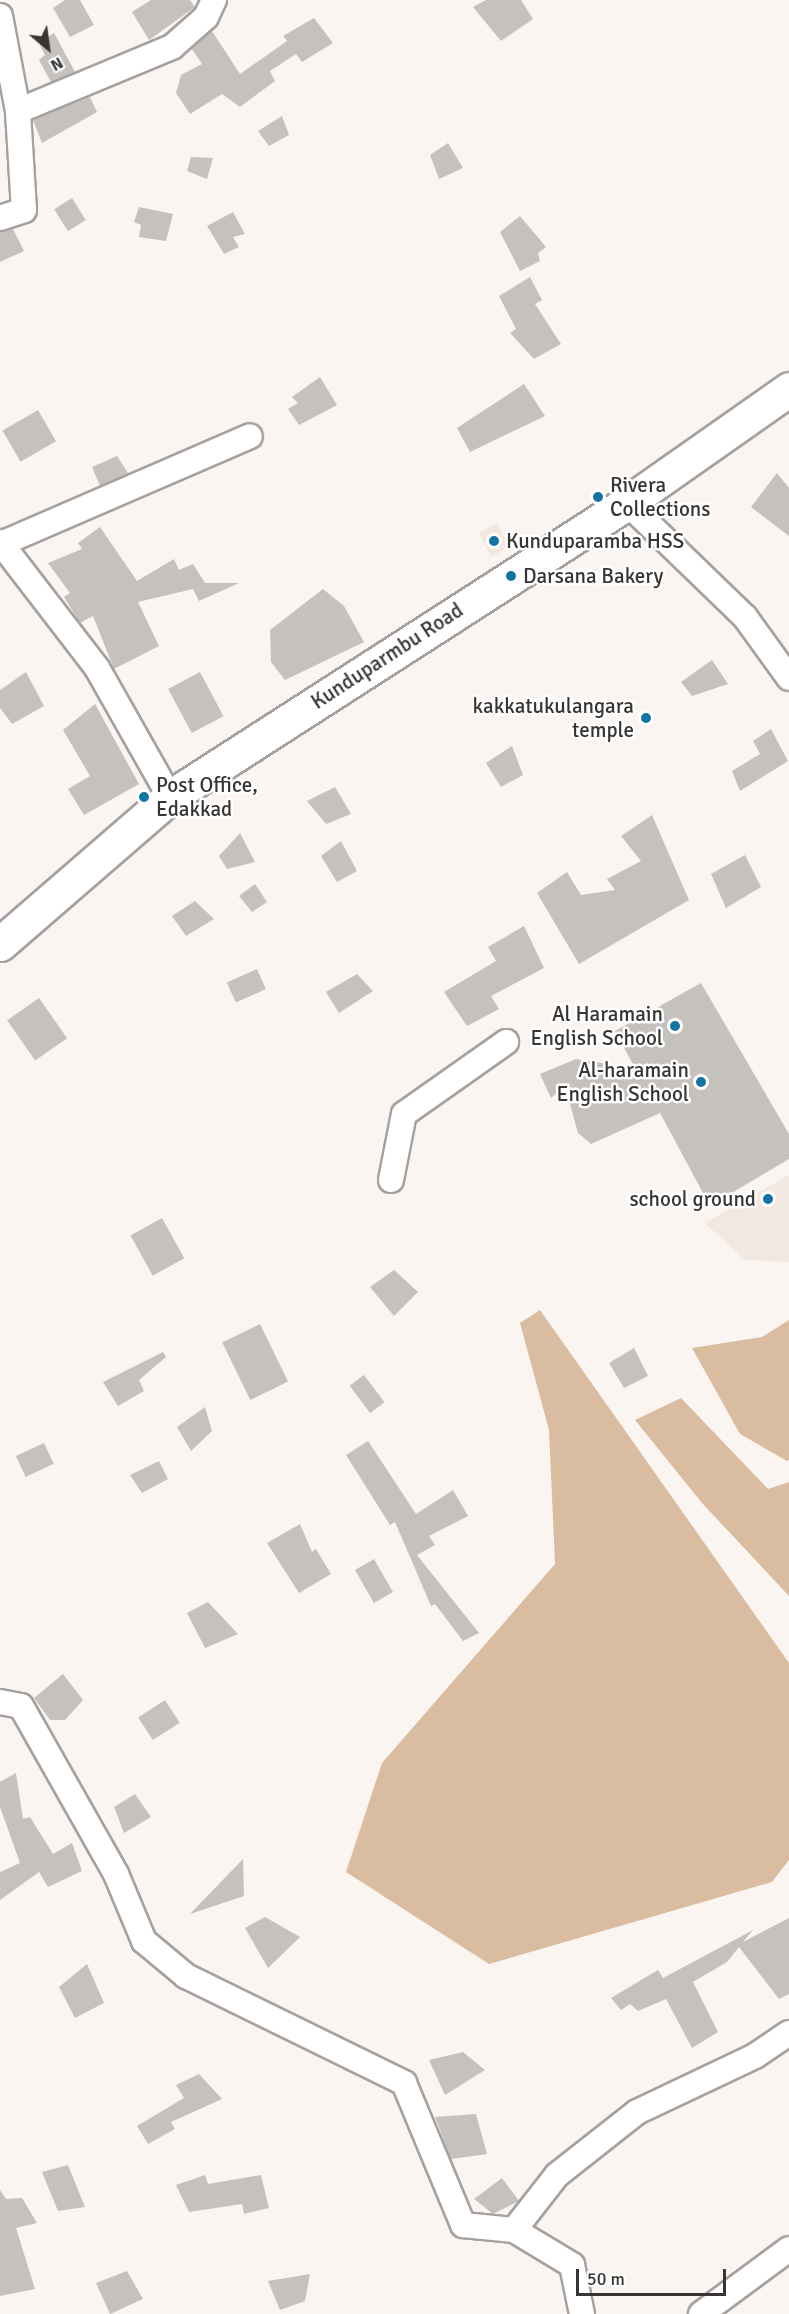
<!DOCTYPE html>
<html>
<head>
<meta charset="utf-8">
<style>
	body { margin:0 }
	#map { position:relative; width:789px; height:2314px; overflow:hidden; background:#faf5f1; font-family:Signika,sans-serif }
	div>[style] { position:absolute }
	.built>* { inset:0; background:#f2e8df; transform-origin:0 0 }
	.green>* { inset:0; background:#dabda1 }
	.building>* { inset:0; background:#c5c1bd; transform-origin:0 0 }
	.roads { filter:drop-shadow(2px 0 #a6a19e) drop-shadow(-2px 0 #a6a19e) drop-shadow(0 2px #a6a19e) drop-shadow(0 -2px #a6a19e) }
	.minor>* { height:24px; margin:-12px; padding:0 12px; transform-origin:12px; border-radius:12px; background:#fff }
	.secondary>* { height:33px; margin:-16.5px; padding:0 16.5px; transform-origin:16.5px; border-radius:16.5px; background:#fff }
	.dots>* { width:16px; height:16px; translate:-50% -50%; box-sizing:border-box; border:3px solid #fff; border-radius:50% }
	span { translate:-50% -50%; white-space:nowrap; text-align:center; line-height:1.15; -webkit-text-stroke:5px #fff; paint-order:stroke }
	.poi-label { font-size:21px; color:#373534 }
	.left { translate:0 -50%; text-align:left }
	.right { translate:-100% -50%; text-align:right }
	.street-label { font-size:21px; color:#373534 }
	.north { position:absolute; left:18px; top:18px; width:60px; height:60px; -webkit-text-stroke:4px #fff; paint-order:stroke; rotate:151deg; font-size:16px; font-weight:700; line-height:24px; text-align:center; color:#373534 }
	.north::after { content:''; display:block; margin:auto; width:21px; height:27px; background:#373534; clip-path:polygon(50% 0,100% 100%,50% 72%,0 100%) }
	.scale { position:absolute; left:576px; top:2269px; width:150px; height:27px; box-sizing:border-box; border:3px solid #373534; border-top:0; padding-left:8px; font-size:18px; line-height:21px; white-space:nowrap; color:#373534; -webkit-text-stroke:4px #fff; paint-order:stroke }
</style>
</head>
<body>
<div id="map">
	<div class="built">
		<div style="left:497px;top:523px;width:27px;height:21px;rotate:62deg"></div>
		<div style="clip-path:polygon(789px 1175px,789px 1262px,745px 1260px,705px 1223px)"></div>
	</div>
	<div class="green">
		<div style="clip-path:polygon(540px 1310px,789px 1663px,789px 1860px,772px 1882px,489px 1964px,346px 1872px,382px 1763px,555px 1564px,549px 1430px,520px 1323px)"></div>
		<div style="clip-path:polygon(789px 1320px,789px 1460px,787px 1461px,740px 1434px,692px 1348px,762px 1337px)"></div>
		<div style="clip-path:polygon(681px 1398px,768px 1489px,789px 1482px,789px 1596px,702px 1503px,635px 1420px)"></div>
	</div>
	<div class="building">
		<div style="clip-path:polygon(65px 0,80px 0,94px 25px,70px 37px,53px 8px)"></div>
		<div style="clip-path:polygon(151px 0,190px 0,195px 7px,149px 40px,132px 12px)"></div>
		<div style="clip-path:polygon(486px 0,521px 0,533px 19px,501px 41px,473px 7px)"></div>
		<div style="clip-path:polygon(314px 18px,333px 43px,302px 62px,296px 54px,270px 71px,275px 81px,240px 107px,222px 94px,190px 114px,176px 93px,181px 75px,202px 64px,192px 49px,212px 31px,240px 74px,287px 41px,283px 36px)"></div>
		<div style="clip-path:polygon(54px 33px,75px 72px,51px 82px,39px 60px,45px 55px,39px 43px)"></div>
		<div style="clip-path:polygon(90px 97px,97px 112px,42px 143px,33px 120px)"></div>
		<div style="clip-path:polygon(282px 116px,289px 135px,269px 146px,258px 131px)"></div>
		<div style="clip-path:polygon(448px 143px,463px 168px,439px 179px,430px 155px)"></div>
		<div style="clip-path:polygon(191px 157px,213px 158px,207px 179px,187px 171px)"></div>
		<div style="left:72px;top:198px;width:26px;height:21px;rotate:58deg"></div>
		<div style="clip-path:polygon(139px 207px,173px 214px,166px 241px,139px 237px,141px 225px,134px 222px)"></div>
		<div style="clip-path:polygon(233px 212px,245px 234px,233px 237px,239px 247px,224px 254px,207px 226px)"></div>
		<div style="clip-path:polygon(520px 216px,546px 247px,538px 253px,540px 261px,520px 271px,500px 232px)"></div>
		<div style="clip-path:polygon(13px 229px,24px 251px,0 262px,0 232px)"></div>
		<div style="clip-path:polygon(530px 277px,542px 300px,535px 304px,561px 344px,534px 359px,510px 333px,516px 329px,499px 296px)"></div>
		<div style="clip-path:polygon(320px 377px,337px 405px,299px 425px,288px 409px,298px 403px,292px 397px)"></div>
		<div style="clip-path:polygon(524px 384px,545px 416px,470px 452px,457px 428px)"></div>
		<div style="left:38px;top:410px;width:36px;height:41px;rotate:60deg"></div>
		<div style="clip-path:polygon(117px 456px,128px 473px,100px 486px,92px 467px)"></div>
		<div style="clip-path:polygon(777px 473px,789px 488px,789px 536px,751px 507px)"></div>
		<div style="clip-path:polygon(100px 527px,137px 581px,174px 559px,179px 570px,193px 564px,205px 583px,239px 583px,199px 601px,193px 589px,138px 602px,159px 646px,114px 669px,93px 616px,80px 623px,64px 597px,70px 593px,48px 563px,82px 549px,78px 543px)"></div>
		<div style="clip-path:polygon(323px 589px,344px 606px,364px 642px,285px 680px,271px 662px,270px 630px)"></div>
		<div style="clip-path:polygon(712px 660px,728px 684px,692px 696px,681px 682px)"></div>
		<div style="clip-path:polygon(26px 672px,44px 706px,12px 724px,0 708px,0 690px)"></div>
		<div style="left:200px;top:672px;width:50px;height:36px;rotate:62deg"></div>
		<div style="clip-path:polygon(95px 704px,139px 784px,84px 815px,68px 789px,90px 776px,63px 730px)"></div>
		<div style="clip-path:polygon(771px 729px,788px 761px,740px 791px,732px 771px,760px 754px,753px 741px)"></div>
		<div style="clip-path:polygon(512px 746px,523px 775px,501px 787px,486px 763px)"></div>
		<div style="clip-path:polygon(335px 787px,351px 814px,326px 824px,307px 801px)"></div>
		<div style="clip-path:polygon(652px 815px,689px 900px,579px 964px,537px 893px,567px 872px,581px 895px,615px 890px,607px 879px,641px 861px,621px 836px)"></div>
		<div style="clip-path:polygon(240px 833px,255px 862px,227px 869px,219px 856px)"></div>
		<div style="clip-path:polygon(341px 841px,357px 871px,337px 882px,321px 856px)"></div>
		<div style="clip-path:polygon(745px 855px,761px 887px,726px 908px,711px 874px)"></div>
		<div style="clip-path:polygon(255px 884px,267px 902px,252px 912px,239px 896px)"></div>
		<div style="clip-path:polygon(195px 901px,214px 919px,186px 936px,172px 916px)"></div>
		<div style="clip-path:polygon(524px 926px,544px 968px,491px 996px,499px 1009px,467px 1026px,444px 992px,496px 961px,488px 947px)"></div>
		<div style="left:257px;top:969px;width:22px;height:33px;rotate:66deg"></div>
		<div style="clip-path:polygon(357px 974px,373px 991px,339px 1013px,326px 992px)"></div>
		<div style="clip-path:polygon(701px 983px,789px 1134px,789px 1159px,710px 1206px,660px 1113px,591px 1144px,578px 1133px,565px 1086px,551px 1098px,540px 1074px,576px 1059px,635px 1068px,615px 1031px)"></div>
		<div style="left:39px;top:998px;width:49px;height:39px;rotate:55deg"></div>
		<div style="left:162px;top:1218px;width:46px;height:36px;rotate:61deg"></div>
		<div style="clip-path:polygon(394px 1270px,418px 1292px,394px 1316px,370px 1287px)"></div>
		<div style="left:260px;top:1324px;width:64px;height:42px;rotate:64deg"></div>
		<div style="clip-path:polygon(634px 1348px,648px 1376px,624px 1388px,609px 1363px)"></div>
		<div style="clip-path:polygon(163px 1352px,166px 1357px,139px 1380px,144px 1391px,118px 1406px,103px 1382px)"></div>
		<div style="left:364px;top:1375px;width:34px;height:18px;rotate:53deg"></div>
		<div style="clip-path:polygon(205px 1407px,212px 1431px,191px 1451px,177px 1427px)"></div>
		<div style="clip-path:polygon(368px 1441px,416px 1514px,453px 1490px,468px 1516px,429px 1536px,435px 1545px,417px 1555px,479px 1633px,463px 1641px,435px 1604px,431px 1606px,395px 1522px,390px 1525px,346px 1455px)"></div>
		<div style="left:44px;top:1443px;width:23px;height:31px;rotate:65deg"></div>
		<div style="clip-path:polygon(159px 1461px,168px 1479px,142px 1493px,130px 1475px)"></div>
		<div style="clip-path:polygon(300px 1524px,312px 1552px,316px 1549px,331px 1574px,299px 1593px,267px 1543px)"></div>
		<div style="left:374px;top:1559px;width:38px;height:22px;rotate:60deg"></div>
		<div style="clip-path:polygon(208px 1602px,238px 1634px,205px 1648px,187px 1613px)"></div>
		<div style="clip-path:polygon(63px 1674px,83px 1700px,65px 1720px,50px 1720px,34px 1698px)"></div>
		<div style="left:165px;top:1700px;width:27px;height:32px;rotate:57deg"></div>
		<div style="clip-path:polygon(16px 1773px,23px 1819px,30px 1817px,53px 1854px,72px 1843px,82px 1871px,48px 1887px,39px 1872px,0 1900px,0 1872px,20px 1863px,0 1807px,0 1782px)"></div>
		<div style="clip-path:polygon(135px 1794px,151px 1817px,124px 1833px,114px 1807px)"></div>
		<div style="clip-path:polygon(243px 1859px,244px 1896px,190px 1914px)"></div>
		<div style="clip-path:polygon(265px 1917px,300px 1937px,268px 1968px,245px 1928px)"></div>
		<div style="clip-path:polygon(789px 1918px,789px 1994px,779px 1999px,739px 1947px,727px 1962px,693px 1982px,718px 2032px,692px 2048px,666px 1999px,638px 2011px,630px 2004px,621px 2010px,611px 1998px,658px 1970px,663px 1978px,753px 1930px,743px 1942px)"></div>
		<div style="clip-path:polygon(87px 1964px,104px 2003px,75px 2018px,59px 1987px)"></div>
		<div style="clip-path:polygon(463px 2052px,485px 2070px,445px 2095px,429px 2060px)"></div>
		<div style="clip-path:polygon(199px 2074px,222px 2099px,171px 2122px,175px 2129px,148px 2144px,137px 2126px,184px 2098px,176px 2085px)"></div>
		<div style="clip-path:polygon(476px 2114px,487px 2154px,451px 2159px,435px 2117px)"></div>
		<div style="clip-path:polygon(68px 2165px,85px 2207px,58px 2211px,42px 2172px)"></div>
		<div style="clip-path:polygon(205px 2175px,208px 2184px,261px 2175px,269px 2208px,244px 2214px,242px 2204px,189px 2212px,176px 2185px)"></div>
		<div style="clip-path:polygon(502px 2178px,519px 2201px,493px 2214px,474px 2199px)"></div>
		<div style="clip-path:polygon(0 2190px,6px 2199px,22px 2198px,37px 2223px,16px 2228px,35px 2289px,0 2296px)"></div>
		<div style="clip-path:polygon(127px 2271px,143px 2299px,110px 2314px,96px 2283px)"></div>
		<div style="clip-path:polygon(310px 2274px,305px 2301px,280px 2310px,268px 2281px)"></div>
	</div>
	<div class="roads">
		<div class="minor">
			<div style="left:0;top:16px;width:97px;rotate:79.3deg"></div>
			<div style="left:0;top:218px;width:25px;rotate:-18deg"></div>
			<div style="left:24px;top:210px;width:99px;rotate:-93.5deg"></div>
			<div style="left:18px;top:111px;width:167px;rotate:-22.6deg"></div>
			<div style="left:172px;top:47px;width:45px;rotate:-41.4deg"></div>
			<div style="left:206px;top:17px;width:19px;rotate:-65deg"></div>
			<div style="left:627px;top:503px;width:164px;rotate:44deg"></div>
			<div style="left:745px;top:617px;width:75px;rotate:54.2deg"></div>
			<div style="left:0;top:542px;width:159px;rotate:52.4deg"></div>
			<div style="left:97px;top:668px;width:148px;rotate:60.5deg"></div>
			<div style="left:1px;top:544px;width:271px;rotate:-23.4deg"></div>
			<div style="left:391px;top:1180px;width:67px;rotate:-78.9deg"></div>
			<div style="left:404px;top:1114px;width:125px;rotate:-35.2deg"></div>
			<div style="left:0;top:1702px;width:21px;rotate:11deg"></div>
			<div style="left:21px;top:1706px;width:193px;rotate:60.5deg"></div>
			<div style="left:116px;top:1874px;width:73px;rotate:67.3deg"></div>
			<div style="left:144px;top:1941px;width:55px;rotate:39.8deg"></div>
			<div style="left:186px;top:1976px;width:243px;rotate:26.1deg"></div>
			<div style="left:404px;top:2083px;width:154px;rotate:67.4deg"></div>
			<div style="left:463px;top:2225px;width:51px;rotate:5.6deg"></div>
			<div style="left:514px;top:2230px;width:68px;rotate:31.1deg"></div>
			<div style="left:572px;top:2265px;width:50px;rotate:78.5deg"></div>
			<div style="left:514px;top:2230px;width:70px;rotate:-52deg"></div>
			<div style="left:557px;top:2175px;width:102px;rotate:-38.2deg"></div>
			<div style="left:637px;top:2112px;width:131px;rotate:-25.4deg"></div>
			<div style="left:755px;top:2056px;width:41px;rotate:-34.1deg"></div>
			<div style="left:701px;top:2314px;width:109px;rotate:-36.5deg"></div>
		</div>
		<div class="secondary">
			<div style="left:0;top:944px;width:225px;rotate:-40.9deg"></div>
			<div style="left:170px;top:797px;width:543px;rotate:-32.75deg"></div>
			<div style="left:627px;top:503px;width:198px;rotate:-35.1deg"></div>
		</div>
	</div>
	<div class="dots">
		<div style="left:598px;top:497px;background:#1374a1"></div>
		<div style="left:494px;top:541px;background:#1374a1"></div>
		<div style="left:511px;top:576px;background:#1374a1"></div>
		<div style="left:646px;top:718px;background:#1374a1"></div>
		<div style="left:144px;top:797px;background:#1374a1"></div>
		<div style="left:675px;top:1026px;background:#1374a1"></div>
		<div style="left:701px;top:1082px;background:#1374a1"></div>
		<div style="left:768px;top:1199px;background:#1374a1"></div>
	</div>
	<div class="poi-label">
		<span class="left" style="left:610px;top:497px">Rivera<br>Collections</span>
		<span class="left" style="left:506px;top:541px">Kunduparamba HSS</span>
		<span class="left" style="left:523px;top:576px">Darsana Bakery</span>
		<span class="right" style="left:634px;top:718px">kakkatukulangara<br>temple</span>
		<span class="left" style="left:156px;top:797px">Post Office,<br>Edakkad</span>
		<span class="right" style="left:663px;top:1026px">Al Haramain<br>English School</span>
		<span class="right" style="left:689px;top:1082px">Al-haramain<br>English School</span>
		<span class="right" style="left:756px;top:1199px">school ground</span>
	</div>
	<div class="street-label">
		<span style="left:387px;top:656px;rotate:-33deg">Kunduparmbu Road</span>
	</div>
	<div class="north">N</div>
	<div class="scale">50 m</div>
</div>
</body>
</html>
